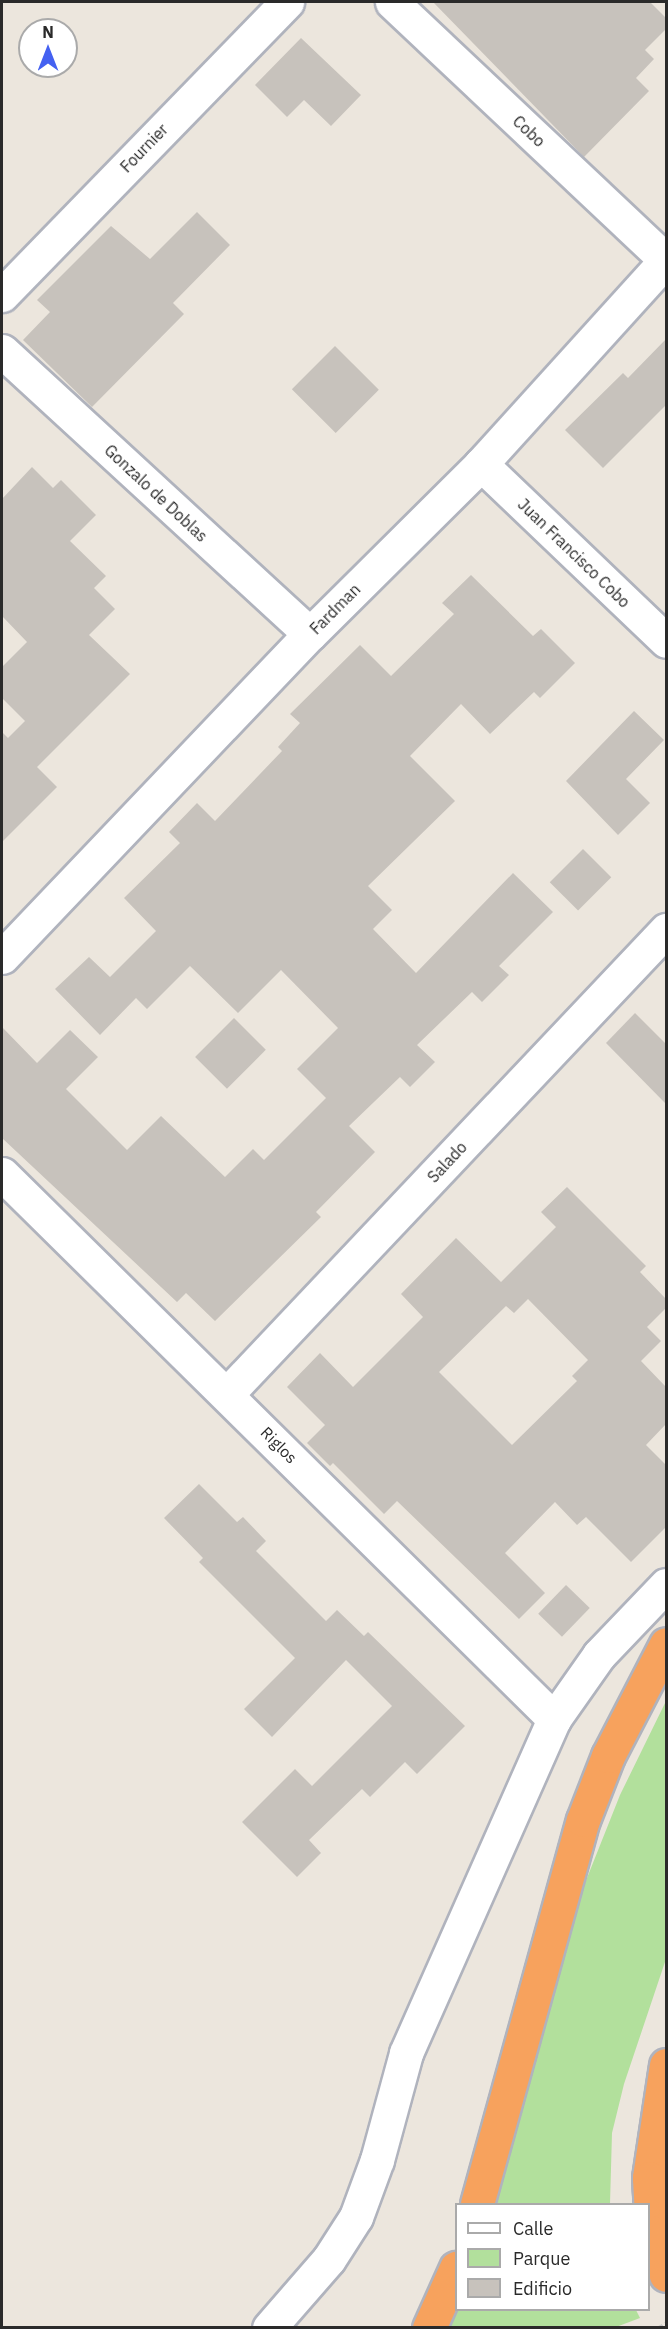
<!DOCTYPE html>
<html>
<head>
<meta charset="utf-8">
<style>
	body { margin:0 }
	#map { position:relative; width:668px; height:2329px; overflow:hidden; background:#ece6dd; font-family:"IBM Plex Sans",sans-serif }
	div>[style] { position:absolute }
	.green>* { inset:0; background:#b2e09c }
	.building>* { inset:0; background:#c7c2bc; transform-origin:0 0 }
	.path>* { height:4px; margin-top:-2px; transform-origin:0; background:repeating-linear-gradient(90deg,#c8c8c8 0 4.5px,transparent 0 7.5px) }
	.roads { filter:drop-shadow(2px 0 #b0b3bd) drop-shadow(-2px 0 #b0b3bd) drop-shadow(0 2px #b0b3bd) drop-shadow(0 -2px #b0b3bd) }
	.minor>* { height:33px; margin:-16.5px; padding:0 16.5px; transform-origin:16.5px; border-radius:16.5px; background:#fff }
	.highway>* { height:33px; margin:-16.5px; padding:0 16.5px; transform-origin:16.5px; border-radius:16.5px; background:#f7a25d }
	span { translate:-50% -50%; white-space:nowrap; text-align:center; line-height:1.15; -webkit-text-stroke:6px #fff; paint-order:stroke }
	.street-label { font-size:16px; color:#2a2a2a }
	.frame { position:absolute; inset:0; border:3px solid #2a2a2a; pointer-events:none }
	.legend { position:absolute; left:455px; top:2203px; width:195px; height:108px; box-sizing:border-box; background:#fff; border:2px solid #aaa; margin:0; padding:8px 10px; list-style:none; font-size:18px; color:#2a2a2a }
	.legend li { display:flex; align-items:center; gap:12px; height:30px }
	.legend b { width:30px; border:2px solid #aaa }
	.north { position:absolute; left:18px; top:18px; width:60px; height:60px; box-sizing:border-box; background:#fff; border:2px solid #aaa; border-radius:50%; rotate:0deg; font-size:16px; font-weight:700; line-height:24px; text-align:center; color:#2a2a2a }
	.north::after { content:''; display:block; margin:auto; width:21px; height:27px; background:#4461f1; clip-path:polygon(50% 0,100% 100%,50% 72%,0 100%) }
</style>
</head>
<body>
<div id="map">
	<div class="green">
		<div style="clip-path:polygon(666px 1701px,666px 1959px,624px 2084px,612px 2133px,610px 2204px,492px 2204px,585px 1883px,620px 1795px)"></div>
		<div style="clip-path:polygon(457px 2310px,636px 2310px,640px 2318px,616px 2327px,449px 2327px)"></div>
	</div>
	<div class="building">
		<div style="clip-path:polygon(433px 2px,650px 2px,666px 18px,666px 29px,645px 50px,654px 59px,636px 78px,649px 91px,584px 157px)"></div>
		<div style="clip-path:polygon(301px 38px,361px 95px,331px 126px,304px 100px,287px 117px,255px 85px)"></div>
		<div style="clip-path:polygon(197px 212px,230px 245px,173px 303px,184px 314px,92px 407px,23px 340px,50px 312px,37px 300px,111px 226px,150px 259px)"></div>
		<div style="clip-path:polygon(666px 339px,666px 405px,603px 468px,565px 430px,623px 373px,628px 378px)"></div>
		<div style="left:335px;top:346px;width:62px;height:61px;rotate:45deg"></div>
		<div style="clip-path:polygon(32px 467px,53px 488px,61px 480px,96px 515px,70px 541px,106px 576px,94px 588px,115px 609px,89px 635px,130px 674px,37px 767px,57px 787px,2px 842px,2px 732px,8px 738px,25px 721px,2px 698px,2px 667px,27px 642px,2px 616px,2px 499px)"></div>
		<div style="clip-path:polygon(471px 575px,533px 636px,541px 629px,575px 663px,540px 698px,534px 692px,490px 734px,461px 704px,410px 756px,455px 801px,368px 886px,392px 910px,373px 929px,416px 973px,513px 873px,553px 912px,499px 966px,509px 975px,482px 1002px,472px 992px,417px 1045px,435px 1062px,410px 1087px,400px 1077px,349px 1126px,375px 1152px,316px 1212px,321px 1217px,215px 1321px,186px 1293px,177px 1302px,2px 1138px,2px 1027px,37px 1063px,70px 1030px,98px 1057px,66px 1089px,127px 1150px,161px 1116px,225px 1177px,253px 1149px,264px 1160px,326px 1098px,297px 1069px,338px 1028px,281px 970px,238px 1013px,190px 966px,147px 1009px,136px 998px,100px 1035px,55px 989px,89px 957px,110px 977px,156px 931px,124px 898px,180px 843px,169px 832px,197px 803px,215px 821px,282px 751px,278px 747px,300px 723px,290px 714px,360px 645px,391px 676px,454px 614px,442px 603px)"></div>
		<div style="clip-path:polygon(634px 711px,664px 740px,626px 779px,650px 803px,618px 835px,566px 781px)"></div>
		<div style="left:583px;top:849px;width:40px;height:47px;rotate:45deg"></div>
		<div style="clip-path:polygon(635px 1013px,666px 1044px,666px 1104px,606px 1043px)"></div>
		<div style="left:234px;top:1018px;width:45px;height:55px;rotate:45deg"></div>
		<div style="clip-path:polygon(evenodd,567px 1187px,646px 1266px,640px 1272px,666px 1299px,666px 1308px,647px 1327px,661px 1341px,641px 1361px,666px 1387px,666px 1424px,646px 1445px,666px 1465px,666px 1527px,631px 1562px,586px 1517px,577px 1525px,555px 1502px,505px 1553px,545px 1593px,519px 1619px,397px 1501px,384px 1514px,333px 1463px,330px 1466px,307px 1443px,325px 1425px,287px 1387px,320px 1353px,353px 1387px,423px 1317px,401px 1294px,456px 1238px,501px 1282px,556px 1227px,541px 1212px,567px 1187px,528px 1299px,588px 1360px,572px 1376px,577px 1381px,512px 1445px,439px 1372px,506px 1306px,514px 1313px,528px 1299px)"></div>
		<div style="clip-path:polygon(199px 1484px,237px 1522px,243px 1517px,266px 1541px,256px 1551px,326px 1621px,337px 1610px,364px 1636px,368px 1632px,465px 1726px,417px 1774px,405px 1762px,370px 1797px,362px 1789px,309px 1840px,321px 1853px,297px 1877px,242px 1822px,295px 1769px,312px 1786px,392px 1706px,346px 1660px,272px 1737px,244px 1709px,295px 1658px,199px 1562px,203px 1558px,164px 1518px)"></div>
		<div style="left:566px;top:1585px;width:33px;height:40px;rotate:44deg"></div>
	</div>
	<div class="path">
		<div style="left:659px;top:2328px;width:8px;rotate:-30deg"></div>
	</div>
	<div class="roads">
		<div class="minor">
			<div style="left:392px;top:2px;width:376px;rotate:43.3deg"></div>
			<div style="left:2px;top:295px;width:409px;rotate:-45.8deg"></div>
			<div style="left:2px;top:351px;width:418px;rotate:42.6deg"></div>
			<div style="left:481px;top:464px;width:256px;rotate:43.7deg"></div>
			<div style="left:2px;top:957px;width:446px;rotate:-46.4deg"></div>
			<div style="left:310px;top:634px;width:241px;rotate:-44.8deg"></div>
			<div style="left:481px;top:464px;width:275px;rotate:-47.8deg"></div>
			<div style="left:2px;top:1174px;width:776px;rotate:44.63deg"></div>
			<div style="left:227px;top:1394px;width:639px;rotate:-46.59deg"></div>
			<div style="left:269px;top:2328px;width:91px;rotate:-49deg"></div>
			<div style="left:329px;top:2259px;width:50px;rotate:-57.3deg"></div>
			<div style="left:356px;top:2217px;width:61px;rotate:-69.8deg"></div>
			<div style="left:377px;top:2160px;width:111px;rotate:-74.8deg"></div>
			<div style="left:406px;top:2053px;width:365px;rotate:-66.1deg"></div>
			<div style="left:554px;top:1719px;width:78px;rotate:-54.9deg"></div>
			<div style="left:599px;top:1655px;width:97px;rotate:-46.3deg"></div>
		</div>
		<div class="highway">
			<div style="left:666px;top:2065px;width:114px;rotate:98.6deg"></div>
			<div style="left:649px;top:2178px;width:54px;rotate:86.8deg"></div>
			<div style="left:652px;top:2232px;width:45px;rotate:72deg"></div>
			<div style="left:477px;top:2204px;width:398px;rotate:-74.6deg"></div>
			<div style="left:583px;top:1820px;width:69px;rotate:-68.7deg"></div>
			<div style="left:608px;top:1756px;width:126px;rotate:-62.6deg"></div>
			<div style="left:429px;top:2328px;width:66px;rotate:-65.8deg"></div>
		</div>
	</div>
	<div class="street-label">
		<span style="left:529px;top:131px;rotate:43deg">Cobo</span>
		<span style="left:144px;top:148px;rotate:-46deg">Fournier</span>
		<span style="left:156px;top:493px;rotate:43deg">Gonzalo de Doblas</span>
		<span style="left:574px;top:553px;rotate:44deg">Juan Francisco Cobo</span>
		<span style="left:335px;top:609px;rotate:-45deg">Fardman</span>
		<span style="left:447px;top:1162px;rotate:-47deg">Salado</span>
		<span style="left:279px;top:1445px;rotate:45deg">Riglos</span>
	</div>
	<div class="frame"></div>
	<ul class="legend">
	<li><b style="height:8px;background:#fff"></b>Calle</li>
	<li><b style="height:16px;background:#b2e09c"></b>Parque</li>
	<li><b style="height:16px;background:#c7c2bc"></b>Edificio</li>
	</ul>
	<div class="north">N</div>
</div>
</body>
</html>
